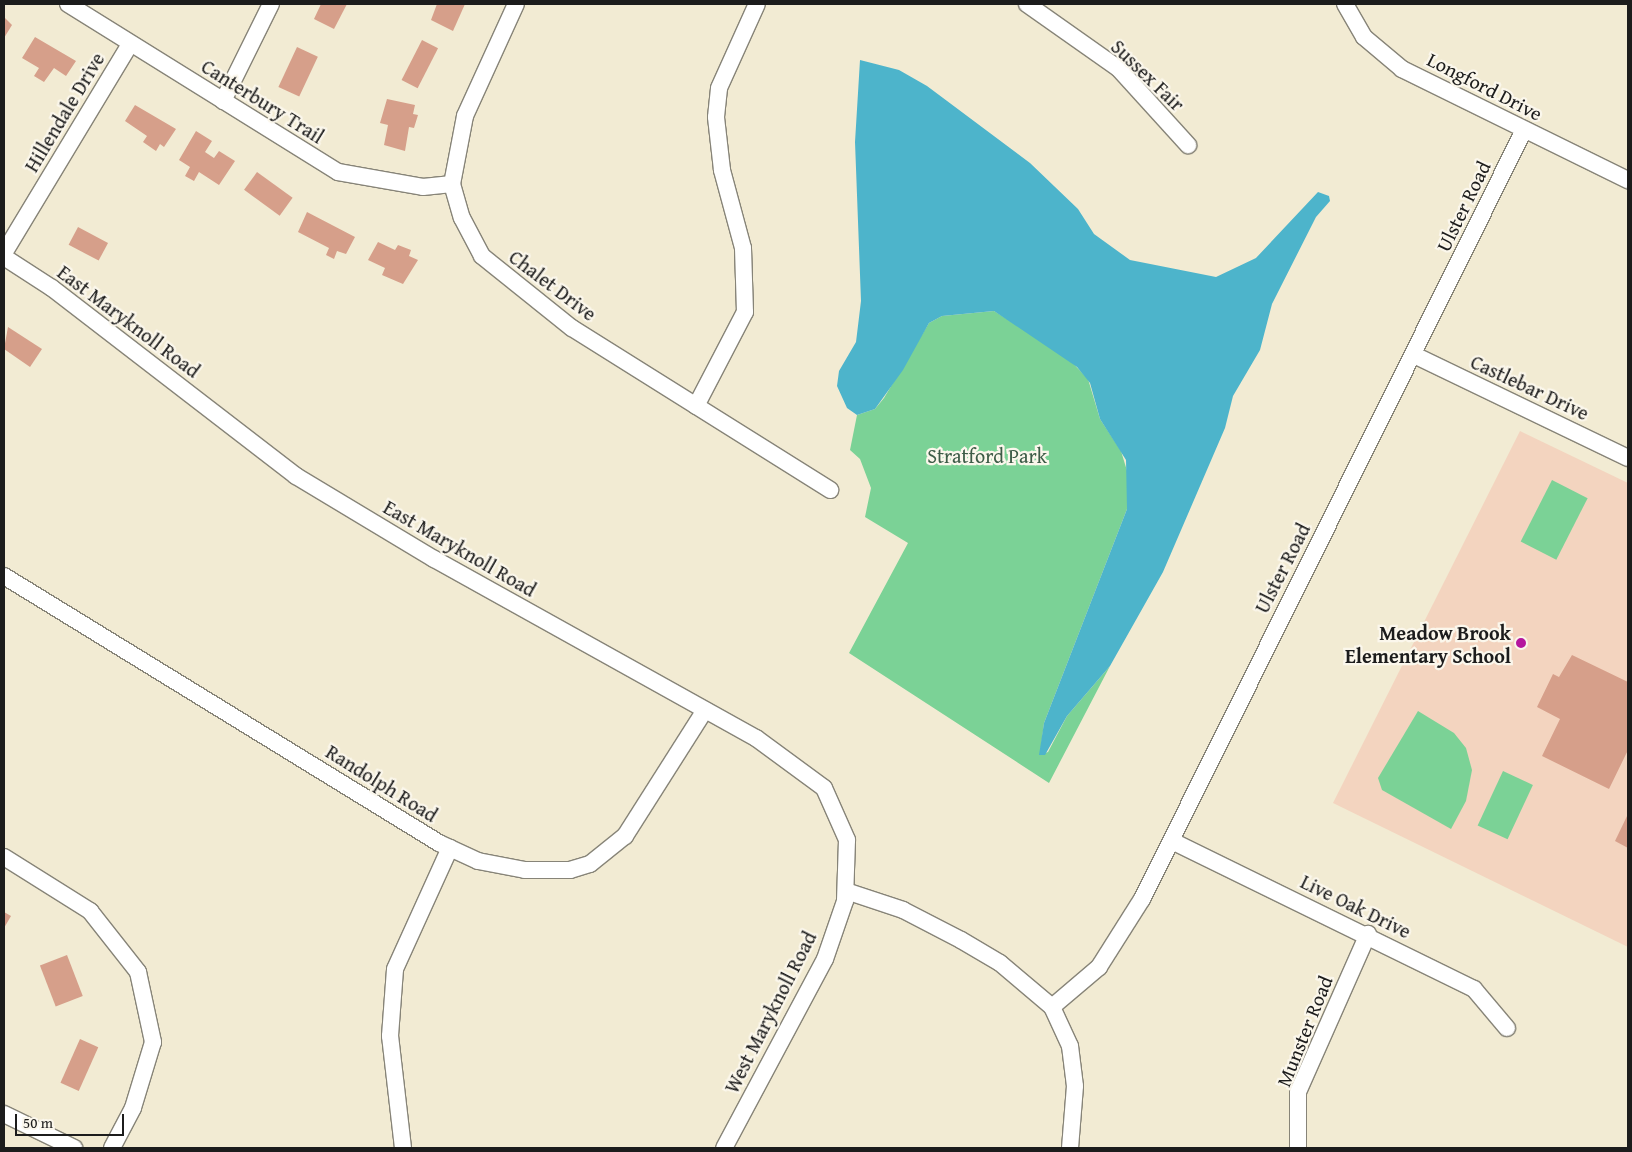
<!DOCTYPE html>
<html>
<head>
<meta charset="utf-8">
<style>
	body { margin:0 }
	#map { position:relative; width:1632px; height:1152px; overflow:hidden; background:#f2ebd3; font-family:"Gentium Book Plus",serif }
	div>[style] { position:absolute }
	.built>* { inset:0; background:#f3d4bf }
	.green>* { inset:0; background:#7bd296; transform-origin:0 0 }
	.water>* { inset:0; background:#4db4cb }
	.building>* { inset:0; background:#d69f8a; transform-origin:0 0 }
	.roads { filter:drop-shadow(1px 0 #878478) drop-shadow(-1px 0 #878478) drop-shadow(0 1px #878478) drop-shadow(0 -1px #878478) }
	.minor>* { height:16px; margin:-8px; padding:0 8px; transform-origin:8px; border-radius:8px; background:#fff }
	.dots>* { width:14px; height:14px; translate:-50% -50%; box-sizing:border-box; border:2px solid #fbf7ec; border-radius:50% }
	span { translate:-50% -50%; white-space:nowrap; text-align:center; line-height:1.15; -webkit-text-stroke:4.5px #fbf7ec; paint-order:stroke }
	.street-label { font-size:20px; color:#1c1c1c }
	.park-label { font-size:20px; color:#3d5c47 }
	.poi-label { font-size:20px; color:#1c1c1c; font-weight:700 }
	.right { translate:-100% -50%; text-align:right }
	.frame { position:absolute; inset:0; border:5px solid #1c1c1c; pointer-events:none }
	.scale { position:absolute; left:15px; top:1114px; width:109px; height:22px; box-sizing:border-box; border:2px solid #1c1c1c; border-top:0; padding-left:6px; font-size:15px; line-height:18px; white-space:nowrap; color:#1c1c1c; -webkit-text-stroke:4px #fbf7ec; paint-order:stroke }
</style>
</head>
<body>
<div id="map">
	<div class="built">
		<div style="clip-path:polygon(1520px 431px,1628px 483px,1628px 947px,1333px 803px)"></div>
	</div>
	<div class="green">
		<div style="clip-path:polygon(994px 311px,1066px 356px,1088px 379px,1100px 419px,1121px 451px,1128px 474px,1127px 509px,1044px 723px,1040px 755px,1048px 752px,1067px 716px,1110px 666px,1049px 783px,849px 653px,908px 543px,865px 517px,871px 488px,860px 459px,850px 450px,857px 415px,875px 409px,884px 398px,929px 323px,942px 316px)"></div>
		<div style="left:1552px;top:480px;width:40px;height:69px;rotate:27deg"></div>
		<div style="clip-path:polygon(1418px 711px,1454px 733px,1466px 748px,1472px 770px,1466px 801px,1451px 829px,1382px 790px,1378px 778px)"></div>
		<div style="left:1503px;top:771px;width:33px;height:60px;rotate:25deg"></div>
	</div>
	<div class="water">
		<div style="clip-path:polygon(860px 60px,899px 70px,927px 86px,1030px 163px,1078px 209px,1094px 234px,1130px 260px,1216px 277px,1256px 258px,1318px 192px,1329px 196px,1330px 201px,1316px 217px,1272px 304px,1260px 350px,1233px 396px,1225px 428px,1163px 572px,1110px 666px,1067px 716px,1045px 755px,1039px 755px,1044px 723px,1127px 509px,1126px 460px,1100px 419px,1090px 383px,1077px 367px,994px 311px,942px 316px,929px 323px,903px 370px,875px 409px,857px 415px,847px 408px,837px 386px,839px 371px,856px 342px,861px 301px,855px 142px)"></div>
	</div>
	<div class="building">
		<div style="clip-path:polygon(321px 4px,347px 4px,334px 29px,314px 19px)"></div>
		<div style="clip-path:polygon(437px 4px,465px 4px,453px 31px,431px 20px)"></div>
		<div style="clip-path:polygon(4px 17px,12px 25px,4px 38px)"></div>
		<div style="clip-path:polygon(35px 37px,76px 61px,66px 76px,54px 68px,44px 82px,34px 76px,39px 68px,22px 58px)"></div>
		<div style="left:422px;top:40px;width:18px;height:45px;rotate:27deg"></div>
		<div style="left:297px;top:47px;width:23px;height:44px;rotate:25deg"></div>
		<div style="clip-path:polygon(387px 99px,415px 105px,413px 114px,418px 115px,414px 128px,409px 127px,405px 151px,384px 145px,388px 125px,380px 123px)"></div>
		<div style="clip-path:polygon(135px 105px,176px 129px,164px 147px,160px 144px,156px 151px,143px 142px,147px 136px,125px 121px)"></div>
		<div style="clip-path:polygon(196px 131px,212px 141px,205px 152px,214px 158px,219px 151px,235px 161px,219px 185px,199px 172px,194px 181px,185px 176px,190px 167px,179px 160px)"></div>
		<div style="left:257px;top:172px;width:44px;height:22px;rotate:36deg"></div>
		<div style="clip-path:polygon(307px 212px,355px 237px,346px 254px,337px 251px,334px 259px,326px 255px,329px 248px,298px 232px)"></div>
		<div style="left:78px;top:227px;width:34px;height:20px;rotate:28deg"></div>
		<div style="clip-path:polygon(378px 242px,395px 250px,398px 245px,411px 250px,409px 256px,418px 260px,403px 284px,382px 275px,385px 268px,368px 260px)"></div>
		<div style="clip-path:polygon(8px 327px,42px 349px,30px 367px,4px 349px)"></div>
		<div style="clip-path:polygon(1572px 655px,1628px 682px,1628px 750px,1609px 789px,1542px 756px,1560px 719px,1537px 707px,1553px 674px,1559px 677px)"></div>
		<div style="clip-path:polygon(1628px 814px,1628px 848px,1615px 841px)"></div>
		<div style="clip-path:polygon(4px 912px,11px 916px,4px 928px)"></div>
		<div style="left:67px;top:955px;width:44px;height:29px;rotate:69deg"></div>
		<div style="left:80px;top:1039px;width:20px;height:48px;rotate:24deg"></div>
	</div>
	<div class="roads">
		<div class="minor">
			<div style="left:68px;top:4px;width:318px;rotate:31.9deg"></div>
			<div style="left:338px;top:172px;width:86px;rotate:10deg"></div>
			<div style="left:423px;top:187px;width:29px;rotate:-6deg"></div>
			<div style="left:516px;top:4px;width:123px;rotate:114.5deg"></div>
			<div style="left:465px;top:116px;width:69px;rotate:100.8deg"></div>
			<div style="left:452px;top:184px;width:35px;rotate:74deg"></div>
			<div style="left:462px;top:218px;width:43px;rotate:62.2deg"></div>
			<div style="left:482px;top:256px;width:115px;rotate:38.7deg"></div>
			<div style="left:572px;top:328px;width:305px;rotate:32.1deg"></div>
			<div style="left:1027px;top:4px;width:113px;rotate:35.2deg"></div>
			<div style="left:1119px;top:69px;width:103px;rotate:47.8deg"></div>
			<div style="left:1345px;top:4px;width:38px;rotate:60deg"></div>
			<div style="left:1364px;top:37px;width:50px;rotate:40.1deg"></div>
			<div style="left:1402px;top:69px;width:252px;rotate:26.2deg"></div>
			<div style="left:223px;top:101px;width:108px;rotate:-63.7deg"></div>
			<div style="left:4px;top:253px;width:244px;rotate:-58.9deg"></div>
			<div style="left:4px;top:257px;width:57px;rotate:32.9deg"></div>
			<div style="left:52px;top:288px;width:308px;rotate:37.6deg"></div>
			<div style="left:296px;top:476px;width:161px;rotate:31deg"></div>
			<div style="left:434px;top:559px;width:368px;rotate:29.1deg"></div>
			<div style="left:756px;top:738px;width:84px;rotate:36.3deg"></div>
			<div style="left:824px;top:788px;width:57px;rotate:66.1deg"></div>
			<div style="left:847px;top:840px;width:61px;rotate:91.9deg"></div>
			<div style="left:845px;top:901px;width:61px;rotate:109deg"></div>
			<div style="left:825px;top:959px;width:214px;rotate:118.1deg"></div>
			<div style="left:1414px;top:355px;width:237px;rotate:25.7deg"></div>
			<div style="left:696px;top:406px;width:106px;rotate:-62.5deg"></div>
			<div style="left:745px;top:312px;width:64px;rotate:-91.8deg"></div>
			<div style="left:743px;top:248px;width:81px;rotate:-105.1deg"></div>
			<div style="left:722px;top:170px;width:53px;rotate:-96.5deg"></div>
			<div style="left:716px;top:117px;width:29px;rotate:-84deg"></div>
			<div style="left:719px;top:88px;width:92px;rotate:-65.7deg"></div>
			<div style="left:4px;top:576px;width:510px;rotate:31.54deg"></div>
			<div style="left:439px;top:843px;width:43px;rotate:24.8deg"></div>
			<div style="left:478px;top:861px;width:48px;rotate:10.8deg"></div>
			<div style="left:525px;top:870px;width:45px"></div>
			<div style="left:570px;top:870px;width:21px;rotate:-17deg"></div>
			<div style="left:590px;top:864px;width:45px;rotate:-38.7deg"></div>
			<div style="left:625px;top:836px;width:149px;rotate:-57.6deg"></div>
			<div style="left:1172px;top:841px;width:336px;rotate:26.1deg"></div>
			<div style="left:1474px;top:989px;width:51px;rotate:49.8deg"></div>
			<div style="left:4px;top:857px;width:102px;rotate:32.1deg"></div>
			<div style="left:90px;top:911px;width:78px;rotate:51.8deg"></div>
			<div style="left:138px;top:972px;width:72px;rotate:77.9deg"></div>
			<div style="left:153px;top:1042px;width:69px;rotate:106.9deg"></div>
			<div style="left:133px;top:1108px;width:45px;rotate:117.7deg"></div>
			<div style="left:846px;top:891px;width:60px;rotate:18.4deg"></div>
			<div style="left:903px;top:910px;width:65px;rotate:27.3deg"></div>
			<div style="left:961px;top:940px;width:45px;rotate:30.5deg"></div>
			<div style="left:1000px;top:963px;width:68px;rotate:40.2deg"></div>
			<div style="left:1052px;top:1007px;width:43px;rotate:65.2deg"></div>
			<div style="left:1070px;top:1046px;width:40px;rotate:82.9deg"></div>
			<div style="left:1075px;top:1086px;width:62px;rotate:94.6deg"></div>
			<div style="left:1052px;top:1007px;width:62px;rotate:-40.4deg"></div>
			<div style="left:1099px;top:967px;width:80px;rotate:-57.7deg"></div>
			<div style="left:1142px;top:899px;width:859px;rotate:-63.58deg"></div>
			<div style="left:4px;top:1114px;width:78px;rotate:25.9deg"></div>
			<div style="left:403px;top:1148px;width:113px;rotate:-96.6deg"></div>
			<div style="left:390px;top:1036px;width:67px;rotate:-85.7deg"></div>
			<div style="left:395px;top:969px;width:133px;rotate:-65.6deg"></div>
			<div style="left:1298px;top:1148px;width:56px;rotate:-90deg"></div>
			<div style="left:1298px;top:1092px;width:173px;rotate:-66.1deg"></div>
		</div>
	</div>
	<div class="dots">
		<div style="left:1521px;top:643px;background:#b5179e"></div>
	</div>
	<div class="street-label">
		<span style="left:1148px;top:75px;rotate:44deg">Sussex Fair</span>
		<span style="left:1485px;top:86px;rotate:27deg">Longford Drive</span>
		<span style="left:263px;top:101px;rotate:32deg">Canterbury Trail</span>
		<span style="left:64px;top:112px;rotate:-59deg">Hillendale Drive</span>
		<span style="left:1463px;top:206px;rotate:-64deg">Ulster Road</span>
		<span style="left:553px;top:285px;rotate:37deg">Chalet Drive</span>
		<span style="left:129px;top:321px;rotate:37deg">East Maryknoll Road</span>
		<span style="left:1530px;top:387px;rotate:25deg">Castlebar Drive</span>
		<span style="left:460px;top:548px;rotate:30deg">East Maryknoll Road</span>
		<span style="left:1282px;top:568px;rotate:-63deg">Ulster Road</span>
		<span style="left:382px;top:783px;rotate:32deg">Randolph Road</span>
		<span style="left:1356px;top:906px;rotate:26deg">Live Oak Drive</span>
		<span style="left:770px;top:1012px;rotate:-63deg">West Maryknoll Road</span>
		<span style="left:1304px;top:1031px;rotate:-68deg">Munster Road</span>
	</div>
	<div class="park-label">
		<span style="left:987px;top:455px">Stratford Park</span>
	</div>
	<div class="poi-label">
		<span class="right" style="left:1511px;top:644px">Meadow Brook<br>Elementary School</span>
	</div>
	<div class="frame"></div>
	<div class="scale">50 m</div>
</div>
</body>
</html>
